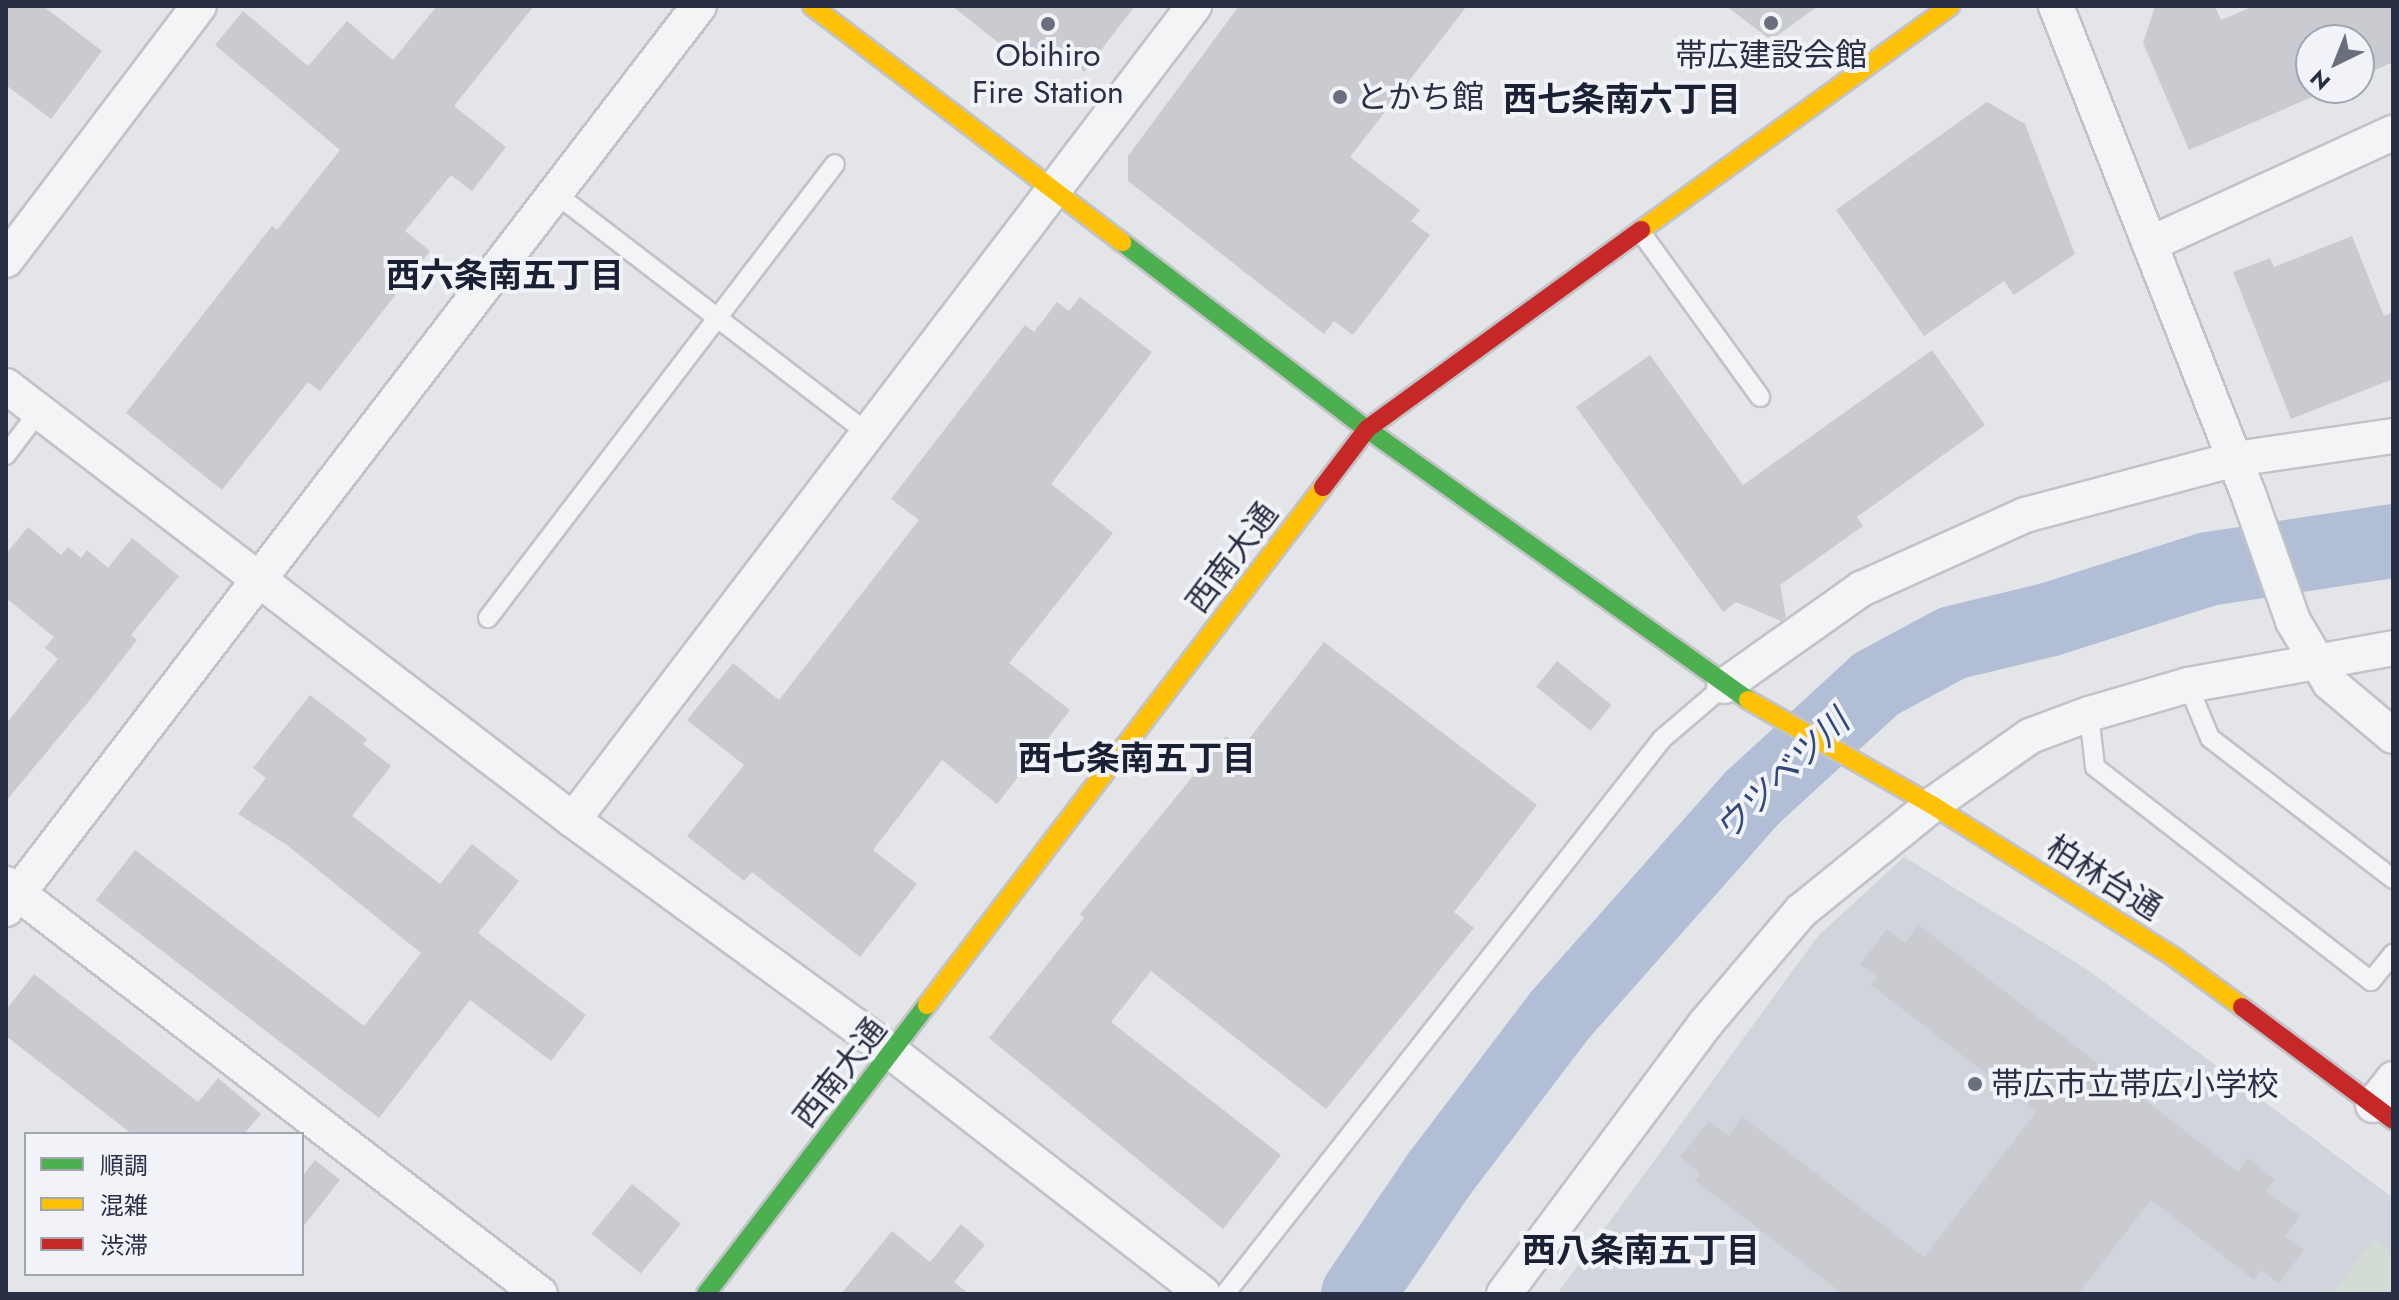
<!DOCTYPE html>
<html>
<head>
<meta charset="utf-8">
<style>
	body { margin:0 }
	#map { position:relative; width:2399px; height:1300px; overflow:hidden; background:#e4e5e9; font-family:Jost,"Noto Sans JP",sans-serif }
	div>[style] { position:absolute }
	.built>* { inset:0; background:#d2d4dc }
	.green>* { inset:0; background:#d3dcd4 }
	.river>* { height:74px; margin:-37px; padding:0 37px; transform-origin:37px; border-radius:37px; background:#b1bed5 }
	.building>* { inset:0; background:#c9cbd0; transform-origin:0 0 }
	.roads { filter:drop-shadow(2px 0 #c2c3c7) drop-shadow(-2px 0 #c2c3c7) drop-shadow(0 2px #c2c3c7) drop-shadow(0 -2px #c2c3c7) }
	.lane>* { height:18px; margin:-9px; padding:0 9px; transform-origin:9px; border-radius:9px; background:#f3f4f6 }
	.street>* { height:34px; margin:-17px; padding:0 17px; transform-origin:17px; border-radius:17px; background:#f3f4f6 }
	.fast>* { height:18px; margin:-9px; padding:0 9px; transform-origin:9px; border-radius:9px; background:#4caf50 }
	.slow>* { height:18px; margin:-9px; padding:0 9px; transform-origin:9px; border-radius:9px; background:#ffc107 }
	.jam>* { height:18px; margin:-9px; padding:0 9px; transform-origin:9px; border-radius:9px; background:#c62828 }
	.dots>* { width:22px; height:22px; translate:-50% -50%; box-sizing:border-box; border:4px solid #f1f3f8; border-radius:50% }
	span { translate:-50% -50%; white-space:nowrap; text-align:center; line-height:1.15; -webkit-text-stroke:8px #f1f3f8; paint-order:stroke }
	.poi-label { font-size:32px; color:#292f44 }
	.left { translate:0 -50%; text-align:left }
	.street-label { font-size:32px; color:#292f44 }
	.neighbourhood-label { font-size:34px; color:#1b2134; font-weight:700 }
	.water-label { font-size:34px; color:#31497a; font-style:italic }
	.frame { position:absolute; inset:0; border:8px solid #292f44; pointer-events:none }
	.legend { position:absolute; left:24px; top:1132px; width:280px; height:144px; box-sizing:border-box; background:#f1f3f8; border:2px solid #a1a5b0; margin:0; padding:10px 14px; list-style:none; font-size:24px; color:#292f44 }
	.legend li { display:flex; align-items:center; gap:16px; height:40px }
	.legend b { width:40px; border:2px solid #a1a5b0 }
	.north { position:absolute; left:2295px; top:24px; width:80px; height:80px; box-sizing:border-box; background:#f1f3f8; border:2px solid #a1a5b0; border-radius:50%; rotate:223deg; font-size:22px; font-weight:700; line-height:32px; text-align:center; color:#292f44 }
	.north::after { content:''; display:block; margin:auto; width:28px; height:36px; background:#6a6f7e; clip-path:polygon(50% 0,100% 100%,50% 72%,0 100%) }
</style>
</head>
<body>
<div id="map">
	<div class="built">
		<div style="clip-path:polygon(1904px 857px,2088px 970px,2393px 1198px,2393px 1294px,1557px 1294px,1818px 936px)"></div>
	</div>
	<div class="green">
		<div style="clip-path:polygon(2374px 1238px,2393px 1253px,2393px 1294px,2332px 1294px)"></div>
	</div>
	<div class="river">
		<div style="left:1358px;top:1294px;width:146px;rotate:-55.9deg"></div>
		<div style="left:1440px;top:1173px;width:198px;rotate:-52.8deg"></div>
		<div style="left:1560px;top:1015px;width:290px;rotate:-48.5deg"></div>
		<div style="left:1752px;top:798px;width:168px;rotate:-42.6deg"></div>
		<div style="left:1876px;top:684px;width:86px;rotate:-28.3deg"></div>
		<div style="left:1952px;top:643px;width:99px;rotate:-13.5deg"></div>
		<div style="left:2048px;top:620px;width:168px;rotate:-17.7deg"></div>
		<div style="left:2208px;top:569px;width:187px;rotate:-8.6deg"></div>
	</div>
	<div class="building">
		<div style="clip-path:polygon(6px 6px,43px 6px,102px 51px,51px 119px,6px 85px)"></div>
		<div style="clip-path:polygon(437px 6px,534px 6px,454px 106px,506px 147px,472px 191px,451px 175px,405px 231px,430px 251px,320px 391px,308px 382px,222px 490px,126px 413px,272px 226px,277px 230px,340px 150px,215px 45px,243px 11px,308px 66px,347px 21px,393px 60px)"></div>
		<div style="clip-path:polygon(952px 6px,1135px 6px,1084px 72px,1046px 43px,1028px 66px)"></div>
		<div style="clip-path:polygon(1239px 6px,1467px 6px,1350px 157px,1420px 210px,1411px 221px,1430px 235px,1353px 335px,1334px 321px,1324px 334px,1128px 181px,1128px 156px)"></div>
		<div style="clip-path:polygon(1726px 6px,1818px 6px,1771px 40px)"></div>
		<div style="clip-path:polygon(2155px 6px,2215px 6px,2221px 20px,2254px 6px,2393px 6px,2393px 62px,2359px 77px,2359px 40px,2311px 40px,2311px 88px,2333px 88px,2189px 150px,2143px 43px)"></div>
		<div style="clip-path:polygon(1987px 102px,2025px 124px,2075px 254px,2014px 295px,2004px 281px,1924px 336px,1836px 210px)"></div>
		<div style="clip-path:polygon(2352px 236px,2384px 316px,2393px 312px,2393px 379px,2291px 419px,2233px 272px,2270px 258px,2274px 267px)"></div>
		<div style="clip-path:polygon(1080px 297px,1152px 352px,1051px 484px,1113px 533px,1009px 663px,1070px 710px,997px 804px,942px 760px,873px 850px,917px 884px,860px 957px,752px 872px,744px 881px,687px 836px,744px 765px,687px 720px,733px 663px,779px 700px,919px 520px,891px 499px,1025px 325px,1034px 332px,1057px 302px,1069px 311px)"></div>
		<div style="clip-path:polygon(1932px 350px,1985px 425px,1857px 517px,1863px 526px,1780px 585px,1786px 617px,1781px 621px,1736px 602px,1723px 612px,1576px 407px,1650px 355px,1743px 485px)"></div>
		<div style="clip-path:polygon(28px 527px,61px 555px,68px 547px,81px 558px,87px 550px,108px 568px,132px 538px,179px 576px,131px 635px,137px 640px,94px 695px,6px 801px,6px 724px,58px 659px,45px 648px,54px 637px,6px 598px,6px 554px)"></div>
		<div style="clip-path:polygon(1324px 642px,1537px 805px,1454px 912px,1474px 928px,1326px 1109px,1151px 971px,1111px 1022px,1281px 1155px,1223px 1229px,989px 1038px,1084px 918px,1080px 914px,1226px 736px,1242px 748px)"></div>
		<div style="left:1557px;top:661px;width:70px;height:33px;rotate:39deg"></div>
		<div style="clip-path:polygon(310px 695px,367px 739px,363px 744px,391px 766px,352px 816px,440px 884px,472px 844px,519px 881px,478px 933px,586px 1015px,551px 1061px,470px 1000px,379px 1118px,96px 900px,135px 850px,364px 1026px,421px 953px,287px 845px,238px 814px,266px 778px,253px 768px)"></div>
		<div style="clip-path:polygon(1919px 925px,2238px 1172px,2247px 1158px,2275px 1180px,2266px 1191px,2300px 1216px,2285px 1236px,2304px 1250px,2279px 1283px,2261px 1270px,2254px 1280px,2151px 1200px,2078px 1294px,1843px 1294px,1695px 1180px,1700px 1173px,1680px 1157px,1709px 1121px,1728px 1136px,1743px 1117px,1924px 1257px,2036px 1112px,1871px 985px,1877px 977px,1860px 964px,1887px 929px,1905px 943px)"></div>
		<div style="clip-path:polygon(34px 974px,198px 1102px,218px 1078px,261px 1114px,244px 1134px,132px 1134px,6px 1036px,6px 1010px)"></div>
		<div style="clip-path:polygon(315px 1160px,340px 1180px,302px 1228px,302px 1177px)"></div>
		<div style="left:632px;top:1184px;width:63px;height:64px;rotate:39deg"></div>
		<div style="clip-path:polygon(961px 1224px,985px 1245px,954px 1282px,969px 1294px,841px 1294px,892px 1231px,930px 1262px)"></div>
	</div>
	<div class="roads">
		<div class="lane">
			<div style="left:556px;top:194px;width:393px;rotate:37.5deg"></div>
			<div style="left:1640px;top:231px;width:205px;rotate:54.1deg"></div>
			<div style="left:6px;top:455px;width:55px;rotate:-53.1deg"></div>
			<div style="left:488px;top:618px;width:571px;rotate:-52.61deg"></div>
			<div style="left:2188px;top:685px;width:57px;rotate:67.5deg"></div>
			<div style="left:2210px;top:738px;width:231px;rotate:37.6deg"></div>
			<div style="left:2089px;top:714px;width:53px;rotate:83.5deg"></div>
			<div style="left:2095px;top:767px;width:349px;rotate:37.8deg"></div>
			<div style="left:2371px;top:981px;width:35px;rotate:-51deg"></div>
			<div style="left:1225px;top:1294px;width:706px;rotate:-51.78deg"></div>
			<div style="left:1662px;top:739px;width:82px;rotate:-40.5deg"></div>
		</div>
		<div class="street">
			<div style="left:2056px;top:6px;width:527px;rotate:68.5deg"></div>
			<div style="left:2249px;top:496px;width:133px;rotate:70.6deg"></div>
			<div style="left:2293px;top:621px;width:72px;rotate:59.2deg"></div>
			<div style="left:2330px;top:683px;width:82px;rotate:40.1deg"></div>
			<div style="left:2150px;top:244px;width:267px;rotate:-24.6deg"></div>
			<div style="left:6px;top:260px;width:319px;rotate:-52.8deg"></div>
			<div style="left:6px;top:386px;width:714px;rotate:37.43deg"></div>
			<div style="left:573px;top:820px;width:397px;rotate:36.1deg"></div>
			<div style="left:894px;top:1054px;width:391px;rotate:37.8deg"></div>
			<div style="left:1724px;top:686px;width:168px;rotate:-35.3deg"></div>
			<div style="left:1861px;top:589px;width:180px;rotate:-24.3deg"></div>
			<div style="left:2025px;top:515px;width:217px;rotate:-14.9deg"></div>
			<div style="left:2235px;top:459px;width:160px;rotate:-8.3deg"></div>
			<div style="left:573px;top:820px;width:1024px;rotate:-52.66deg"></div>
			<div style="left:6px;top:884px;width:673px;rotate:37.52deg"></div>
			<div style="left:6px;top:909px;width:1138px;rotate:-52.5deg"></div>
			<div style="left:2373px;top:1105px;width:33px;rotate:-52deg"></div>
			<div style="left:1504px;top:1294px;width:338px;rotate:-53.3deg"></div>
			<div style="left:1706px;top:1023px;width:147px;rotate:-49.7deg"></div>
			<div style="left:1801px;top:911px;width:169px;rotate:-39deg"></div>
			<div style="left:1932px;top:805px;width:120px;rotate:-35.1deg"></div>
			<div style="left:2030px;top:736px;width:63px;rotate:-20.4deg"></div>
			<div style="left:2089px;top:714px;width:103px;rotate:-16.3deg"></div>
			<div style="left:2188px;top:685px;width:208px;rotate:-10.2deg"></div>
		</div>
		<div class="fast">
			<div style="left:1122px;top:242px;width:308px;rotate:37.4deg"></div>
			<div style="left:1367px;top:429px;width:468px;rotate:35.4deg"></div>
			<div style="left:706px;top:1294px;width:364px;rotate:-52.6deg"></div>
		</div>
		<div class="slow">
			<div style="left:812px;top:6px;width:390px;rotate:37.3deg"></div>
			<div style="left:1641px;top:230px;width:382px;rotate:-35.9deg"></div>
			<div style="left:1748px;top:700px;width:212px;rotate:29.7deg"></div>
			<div style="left:1932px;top:805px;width:286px;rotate:32.1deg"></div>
			<div style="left:2174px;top:957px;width:84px;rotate:36.3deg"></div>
			<div style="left:927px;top:1005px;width:652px;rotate:-52.6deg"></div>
		</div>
		<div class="jam">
			<div style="left:1323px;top:487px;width:73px;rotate:-52.8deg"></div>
			<div style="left:1367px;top:429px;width:339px;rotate:-36deg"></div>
			<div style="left:2242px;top:1007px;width:189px;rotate:36.8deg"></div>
		</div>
	</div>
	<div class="dots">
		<div style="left:1771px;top:23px;background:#6a6f7e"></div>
		<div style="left:1048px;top:24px;background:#6a6f7e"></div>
		<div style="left:1340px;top:97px;background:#6a6f7e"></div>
		<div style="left:1975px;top:1084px;background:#6a6f7e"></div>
	</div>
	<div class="poi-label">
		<span style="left:1771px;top:55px">帯広建設会館</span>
		<span style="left:1048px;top:74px">Obihiro<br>Fire Station</span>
		<span class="left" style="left:1356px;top:97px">とかち館</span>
		<span class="left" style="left:1991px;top:1084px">帯広市立帯広小学校</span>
	</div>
	<div class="street-label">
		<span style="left:1232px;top:558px;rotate:-53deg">西南大通</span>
		<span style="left:2104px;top:878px;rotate:32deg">柏林台通</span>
		<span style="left:840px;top:1073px;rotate:-52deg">西南大通</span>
	</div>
	<div class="neighbourhood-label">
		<span style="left:1622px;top:100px">西七条南六丁目</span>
		<span style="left:505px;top:276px">西六条南五丁目</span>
		<span style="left:1137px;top:759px">西七条南五丁目</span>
		<span style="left:1641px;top:1251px">西八条南五丁目</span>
	</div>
	<div class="water-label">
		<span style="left:1782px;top:775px;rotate:-44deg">ウツベツ川</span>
	</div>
	<div class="frame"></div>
	<ul class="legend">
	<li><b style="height:10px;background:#4caf50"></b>順調</li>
	<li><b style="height:10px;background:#ffc107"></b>混雑</li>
	<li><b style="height:10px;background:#c62828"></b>渋滞</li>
	</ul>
	<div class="north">N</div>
</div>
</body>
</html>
